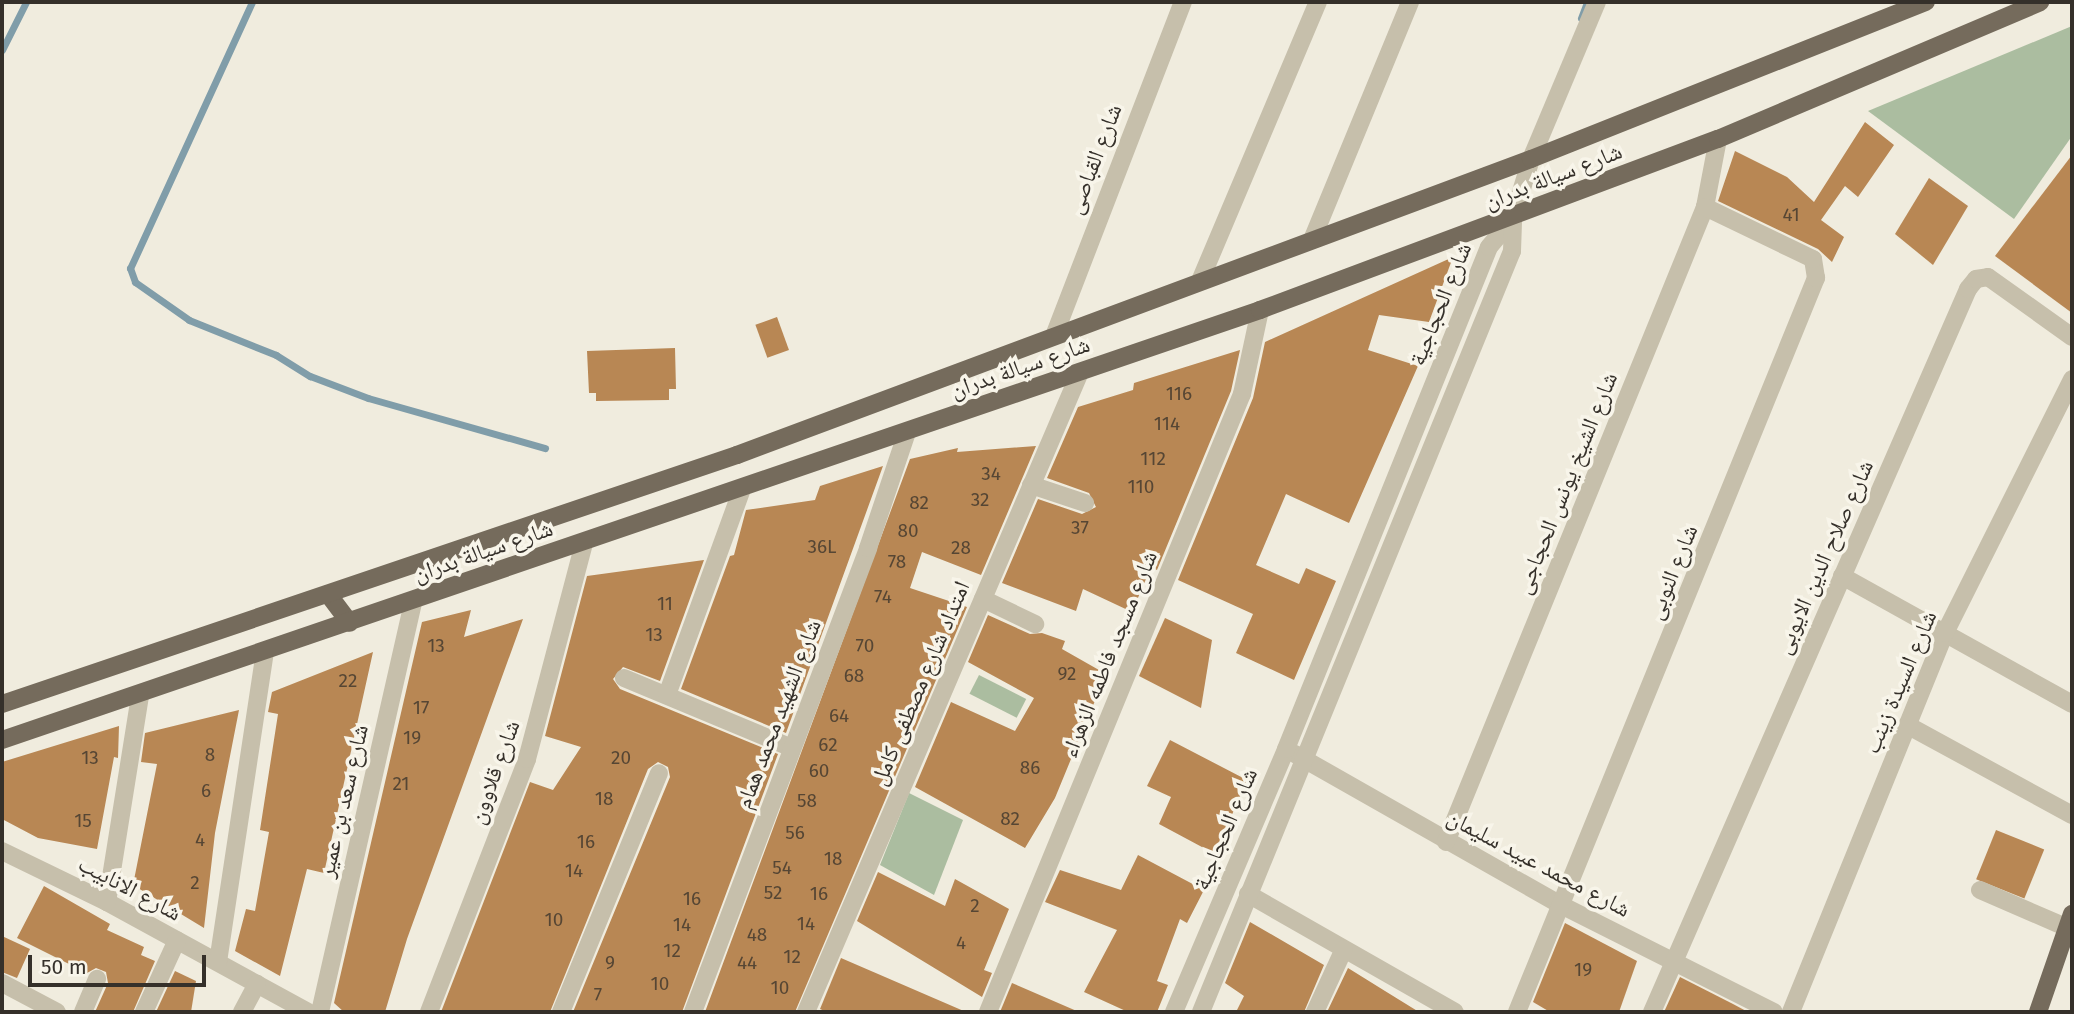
<!DOCTYPE html>
<html>
<head>
<meta charset="utf-8">
<style>
	body { margin:0 }
	#map { position:relative; width:2074px; height:1014px; overflow:hidden; background:#f0ecde; font-family:"Fira Sans","Noto Naskh Arabic",sans-serif }
	div>[style] { position:absolute }
	.green>* { inset:0; background:#abbda0; transform-origin:0 0 }
	.stream>* { height:7px; margin:-3.5px; padding:0 3.5px; transform-origin:3.5px; border-radius:3.5px; background:#809da9 }
	.building>* { inset:0; background:#b88754; transform-origin:0 0 }
	.minor>* { height:18px; margin:-9px; padding:0 9px; transform-origin:9px; border-radius:9px; background:#c6bfab }
	.primary>* { height:18px; margin:-9px; padding:0 9px; transform-origin:9px; border-radius:9px; background:#756b5c }
	span { translate:-50% -50%; white-space:nowrap; text-align:center; line-height:1.15; -webkit-text-stroke:7px #f8f5ea; paint-order:stroke }
	.number-label { font-size:19px; color:#564634 }
	.number-label span { -webkit-text-stroke-width:0 }
	.street-label { font-size:23px; color:#35302a }
	.frame { position:absolute; inset:0; border:4px solid #35302a; pointer-events:none }
	.scale { position:absolute; left:28px; top:955px; width:178px; height:32px; box-sizing:border-box; border:4px solid #35302a; border-top:0; padding-left:9px; font-size:21px; line-height:24px; white-space:nowrap; color:#35302a; -webkit-text-stroke:5px #f8f5ea; paint-order:stroke }
</style>
</head>
<body>
<div id="map">
	<div class="green">
		<div style="clip-path:polygon(2072px 26px,2072px 136px,2014px 219px,1868px 111px)"></div>
		<div style="left:979px;top:675px;width:53px;height:21px;rotate:27deg"></div>
		<div style="clip-path:polygon(909px 793px,963px 820px,934px 895px,880px 865px)"></div>
	</div>
	<div class="stream">
		<div style="left:252px;top:2px;width:293px;rotate:114.6deg"></div>
		<div style="left:130px;top:268px;width:15px;rotate:70deg"></div>
		<div style="left:135px;top:282px;width:66px;rotate:35.1deg"></div>
		<div style="left:189px;top:320px;width:94px;rotate:21.9deg"></div>
		<div style="left:276px;top:355px;width:40px;rotate:32deg"></div>
		<div style="left:310px;top:376px;width:62px;rotate:20.8deg"></div>
		<div style="left:368px;top:398px;width:184px;rotate:15.8deg"></div>
		<div style="left:1581px;top:18px;width:17px;rotate:-69deg"></div>
		<div style="left:2px;top:50px;width:54px;rotate:-63.4deg"></div>
	</div>
	<div class="building">
		<div style="clip-path:polygon(1865px 122px,1894px 145px,1858px 197px,1845px 186px,1821px 220px,1844px 237px,1832px 262px,1818px 249px,1718px 201px,1735px 151px,1787px 177px,1814px 202px)"></div>
		<div style="clip-path:polygon(2072px 155px,2072px 313px,1995px 256px)"></div>
		<div style="clip-path:polygon(1929px 178px,1968px 206px,1933px 265px,1895px 234px)"></div>
		<div style="clip-path:polygon(1453px 257px,1429px 322px,1379px 315px,1368px 350px,1418px 366px,1349px 523px,1286px 494px,1256px 565px,1299px 584px,1306px 568px,1336px 581px,1294px 680px,1236px 653px,1253px 614px,1178px 580px,1253px 398px,1265px 342px)"></div>
		<div style="left:777px;top:317px;width:35px;height:23px;rotate:70deg"></div>
		<div style="clip-path:polygon(675px 348px,676px 389px,669px 389px,669px 400px,596px 401px,596px 393px,589px 393px,587px 351px)"></div>
		<div style="clip-path:polygon(1240px 350px,1231px 391px,1157px 570px,1151px 567px,1132px 612px,1083px 589px,1076px 611px,1002px 583px,1038px 499px,1082px 514px,1096px 507px,1089px 493px,1047px 478px,1078px 407px,1133px 390px,1134px 383px)"></div>
		<div style="clip-path:polygon(1036px 446px,981px 575px,922px 552px,910px 588px,967px 607px,795px 1012px,705px 1012px,910px 459px,958px 448px,957px 452px)"></div>
		<div style="clip-path:polygon(883px 466px,786px 733px,681px 689px,730px 556px,734px 555px,746px 510px,815px 500px,820px 486px)"></div>
		<div style="clip-path:polygon(704px 560px,660px 681px,623px 667px,613px 679px,620px 689px,778px 754px,682px 1012px,573px 1012px,670px 777px,668px 767px,658px 762px,648px 769px,550px 1012px,441px 1012px,530px 782px,553px 790px,581px 747px,545px 736px,587px 576px)"></div>
		<div style="clip-path:polygon(471px 610px,464px 637px,523px 619px,407px 939px,385px 1012px,344px 1012px,334px 1003px,422px 622px)"></div>
		<div style="clip-path:polygon(988px 615px,1030px 634px,1042px 633px,1065px 641px,1062px 649px,1106px 674px,1055px 798px,1025px 848px,915px 787px,951px 702px,1015px 731px,1034px 698px,968px 662px)"></div>
		<div style="clip-path:polygon(1165px 618px,1212px 640px,1201px 708px,1139px 676px)"></div>
		<div style="clip-path:polygon(373px 652px,324px 873px,307px 869px,280px 976px,235px 951px,246px 909px,255px 911px,269px 832px,260px 830px,278px 714px,268px 712px,272px 692px)"></div>
		<div style="clip-path:polygon(239px 710px,215px 833px,204px 928px,133px 885px,157px 764px,141px 762px,145px 733px)"></div>
		<div style="clip-path:polygon(119px 726px,118px 758px,114px 757px,97px 849px,38px 838px,2px 819px,2px 762px)"></div>
		<div style="clip-path:polygon(1170px 740px,1247px 780px,1215px 854px,1159px 824px,1171px 797px,1147px 786px)"></div>
		<div style="left:1996px;top:830px;width:52px;height:53px;rotate:22deg"></div>
		<div style="clip-path:polygon(1138px 855px,1204px 890px,1187px 923px,1180px 919px,1157px 981px,1168px 985px,1157px 1012px,1128px 1012px,1084px 992px,1117px 930px,1045px 902px,1060px 870px,1121px 890px)"></div>
		<div style="clip-path:polygon(878px 872px,945px 906px,955px 879px,1009px 909px,984px 970px,992px 973px,982px 997px,857px 921px)"></div>
		<div style="clip-path:polygon(44px 886px,110px 924px,107px 930px,144px 947px,141px 955px,155px 961px,133px 1012px,95px 1012px,108px 983px,106px 972px,96px 968px,87px 973px,17px 938px)"></div>
		<div style="clip-path:polygon(1250px 922px,1324px 965px,1304px 1012px,1236px 1012px,1244px 996px,1225px 983px)"></div>
		<div style="clip-path:polygon(1565px 923px,1637px 961px,1619px 1012px,1550px 1012px,1533px 1002px)"></div>
		<div style="clip-path:polygon(2px 936px,30px 949px,17px 978px,2px 972px)"></div>
		<div style="clip-path:polygon(841px 958px,966px 1012px,827px 1012px,820px 1009px)"></div>
		<div style="clip-path:polygon(1348px 968px,1385px 991px,1419px 1012px,1327px 1012px)"></div>
		<div style="clip-path:polygon(175px 971px,196px 981px,191px 1012px,156px 1012px)"></div>
		<div style="clip-path:polygon(1680px 977px,1733px 1004px,1748px 1012px,1664px 1012px)"></div>
		<div style="clip-path:polygon(1012px 983px,1079px 1012px,1000px 1012px)"></div>
	</div>
	<div class="minor">
		<div style="left:1312px;top:240px;width:257px;rotate:-67.6deg"></div>
		<div style="left:1200px;top:281px;width:303px;rotate:-67.1deg"></div>
		<div style="left:1054px;top:336px;width:358px;rotate:-68.9deg"></div>
		<div style="left:1031px;top:485px;width:57px;rotate:18.4deg"></div>
		<div style="left:1842px;top:576px;width:263px;rotate:29.1deg"></div>
		<div style="left:983px;top:599px;width:58px;rotate:25.7deg"></div>
		<div style="left:624px;top:678px;width:182px;rotate:22.6deg"></div>
		<div style="left:667px;top:695px;width:219px;rotate:-70deg"></div>
		<div style="left:1907px;top:725px;width:188px;rotate:28.6deg"></div>
		<div style="left:1295px;top:754px;width:308px;rotate:29.6deg"></div>
		<div style="left:1563px;top:906px;width:236px;rotate:26.7deg"></div>
		<div style="left:1446px;top:842px;width:686px;rotate:-67.81deg"></div>
		<div style="left:1705px;top:207px;width:69px;rotate:-79.2deg"></div>
		<div style="left:2px;top:851px;width:117px;rotate:25.9deg"></div>
		<div style="left:107px;top:902px;width:229px;rotate:28.7deg"></div>
		<div style="left:1980px;top:890px;width:96px;rotate:23.4deg"></div>
		<div style="left:1248px;top:894px;width:238px;rotate:29.7deg"></div>
		<div style="left:107px;top:902px;width:210px;rotate:-80.9deg"></div>
		<div style="left:218px;top:962px;width:314px;rotate:-81.4deg"></div>
		<div style="left:2px;top:983px;width:62px;rotate:27.8deg"></div>
		<div style="left:83px;top:1012px;width:36px;rotate:-67deg"></div>
		<div style="left:144px;top:1012px;width:79px;rotate:-65.4deg"></div>
		<div style="left:242px;top:1012px;width:32px;rotate:-62deg"></div>
		<div style="left:320px;top:1012px;width:421px;rotate:-77.2deg"></div>
		<div style="left:429px;top:1012px;width:271px;rotate:-68.8deg"></div>
		<div style="left:527px;top:759px;width:223px;rotate:-75.2deg"></div>
		<div style="left:561px;top:1012px;width:258px;rotate:-67.7deg"></div>
		<div style="left:693px;top:1012px;width:496px;rotate:-69.3deg"></div>
		<div style="left:868px;top:548px;width:122px;rotate:-71.4deg"></div>
		<div style="left:806px;top:1012px;width:696px;rotate:-66.82deg"></div>
		<div style="left:988px;top:1012px;width:668px;rotate:-67.66deg"></div>
		<div style="left:1242px;top:394px;width:86px;rotate:-77.9deg"></div>
		<div style="left:1174px;top:1012px;width:286px;rotate:-66.9deg"></div>
		<div style="left:1286px;top:749px;width:541px;rotate:-67.98deg"></div>
		<div style="left:1489px;top:247px;width:38px;rotate:-50deg"></div>
		<div style="left:1201px;top:1012px;width:822px;rotate:-67.77deg"></div>
		<div style="left:1512px;top:251px;width:33px;rotate:-88deg"></div>
		<div style="left:1513px;top:218px;width:62px;rotate:-73deg"></div>
		<div style="left:1531px;top:159px;width:170px;rotate:-67.2deg"></div>
		<div style="left:1315px;top:1012px;width:69px;rotate:-65.3deg"></div>
		<div style="left:1517px;top:1012px;width:793px;rotate:-67.84deg"></div>
		<div style="left:1816px;top:278px;width:19px;rotate:-99deg"></div>
		<div style="left:1813px;top:259px;width:120px;rotate:-154.3deg"></div>
		<div style="left:1652px;top:1012px;width:789px;rotate:-66.39deg"></div>
		<div style="left:1968px;top:289px;width:13px;rotate:-51deg"></div>
		<div style="left:1976px;top:279px;width:12px;rotate:-9deg"></div>
		<div style="left:1988px;top:277px;width:103px;rotate:35.5deg"></div>
		<div style="left:1791px;top:1012px;width:409px;rotate:-67.9deg"></div>
		<div style="left:1945px;top:633px;width:284px;rotate:-63.4deg"></div>
	</div>
	<div class="primary">
		<div style="left:328px;top:594px;width:36px;rotate:53deg"></div>
		<div style="left:2px;top:704px;width:776px;rotate:-18.72deg"></div>
		<div style="left:737px;top:455px;width:847px;rotate:-20.45deg"></div>
		<div style="left:1531px;top:159px;width:425px;rotate:-21.7deg"></div>
		<div style="left:2px;top:740px;width:1329px;rotate:-18.87deg"></div>
		<div style="left:1260px;top:310px;width:489px;rotate:-20.5deg"></div>
		<div style="left:1718px;top:139px;width:350px;rotate:-23deg"></div>
		<div style="left:2038px;top:1012px;width:104px;rotate:-70.9deg"></div>
	</div>
	<div class="number-label">
		<span style="left:1791px;top:215px">41</span>
		<span style="left:1179px;top:394px">116</span>
		<span style="left:1167px;top:424px">114</span>
		<span style="left:1153px;top:459px">112</span>
		<span style="left:991px;top:474px">34</span>
		<span style="left:1141px;top:487px">110</span>
		<span style="left:980px;top:500px">32</span>
		<span style="left:919px;top:503px">82</span>
		<span style="left:1080px;top:528px">37</span>
		<span style="left:908px;top:531px">80</span>
		<span style="left:822px;top:547px">36L</span>
		<span style="left:961px;top:548px">28</span>
		<span style="left:897px;top:562px">78</span>
		<span style="left:883px;top:597px">74</span>
		<span style="left:665px;top:604px">11</span>
		<span style="left:654px;top:635px">13</span>
		<span style="left:436px;top:646px">13</span>
		<span style="left:865px;top:646px">70</span>
		<span style="left:1067px;top:674px">92</span>
		<span style="left:854px;top:676px">68</span>
		<span style="left:348px;top:681px">22</span>
		<span style="left:421px;top:708px">17</span>
		<span style="left:839px;top:716px">64</span>
		<span style="left:412px;top:738px">19</span>
		<span style="left:828px;top:745px">62</span>
		<span style="left:210px;top:755px">8</span>
		<span style="left:90px;top:758px">13</span>
		<span style="left:621px;top:758px">20</span>
		<span style="left:1030px;top:768px">86</span>
		<span style="left:819px;top:771px">60</span>
		<span style="left:401px;top:784px">21</span>
		<span style="left:206px;top:791px">6</span>
		<span style="left:604px;top:799px">18</span>
		<span style="left:807px;top:801px">58</span>
		<span style="left:1010px;top:819px">82</span>
		<span style="left:83px;top:821px">15</span>
		<span style="left:795px;top:833px">56</span>
		<span style="left:200px;top:840px">4</span>
		<span style="left:586px;top:842px">16</span>
		<span style="left:833px;top:859px">18</span>
		<span style="left:782px;top:868px">54</span>
		<span style="left:574px;top:871px">14</span>
		<span style="left:195px;top:883px">2</span>
		<span style="left:773px;top:893px">52</span>
		<span style="left:819px;top:894px">16</span>
		<span style="left:692px;top:899px">16</span>
		<span style="left:975px;top:906px">2</span>
		<span style="left:554px;top:920px">10</span>
		<span style="left:806px;top:924px">14</span>
		<span style="left:682px;top:925px">14</span>
		<span style="left:757px;top:935px">48</span>
		<span style="left:961px;top:943px">4</span>
		<span style="left:672px;top:951px">12</span>
		<span style="left:792px;top:957px">12</span>
		<span style="left:610px;top:963px">9</span>
		<span style="left:747px;top:963px">44</span>
		<span style="left:1583px;top:970px">19</span>
		<span style="left:660px;top:984px">10</span>
		<span style="left:780px;top:988px">10</span>
		<span style="left:598px;top:995px">7</span>
	</div>
	<div class="street-label">
		<span style="left:1094px;top:159px;rotate:-69deg">شارع القباصى</span>
		<span style="left:1553px;top:176px;rotate:-21deg">شارع سيالة بدران</span>
		<span style="left:1440px;top:304px;rotate:-68deg">شارع الحجاجية</span>
		<span style="left:1020px;top:367px;rotate:-19deg">شارع سيالة بدران</span>
		<span style="left:1566px;top:483px;rotate:-68deg">شارع الشيخ يونس الحجاجى</span>
		<span style="left:483px;top:551px;rotate:-19deg">شارع سيالة بدران</span>
		<span style="left:1824px;top:557px;rotate:-66deg">شارع صلاح الدين الايوبى</span>
		<span style="left:1672px;top:572px;rotate:-68deg">شارع النوبى</span>
		<span style="left:1109px;top:654px;rotate:-68deg">شارع مسجد فاطمه الزهراء</span>
		<span style="left:1900px;top:682px;rotate:-67deg">شارع السيدة زينب</span>
		<span style="left:920px;top:683px;rotate:-67deg">امتداد شارع مصطفى كامل</span>
		<span style="left:778px;top:714px;rotate:-69deg">شارع الشهيد محمد همام</span>
		<span style="left:494px;top:772px;rotate:-70deg">شارع قلاوون</span>
		<span style="left:343px;top:801px;rotate:-77deg">شارع سعد بن عمير</span>
		<span style="left:1225px;top:829px;rotate:-67deg">شارع الحجاجية</span>
		<span style="left:1539px;top:863px;rotate:28deg">شارع محمد عبيد سليمان</span>
		<span style="left:130px;top:888px;rotate:28deg">شارع الانابيب</span>
	</div>
	<div class="frame"></div>
	<div class="scale">50 m</div>
</div>
</body>
</html>
